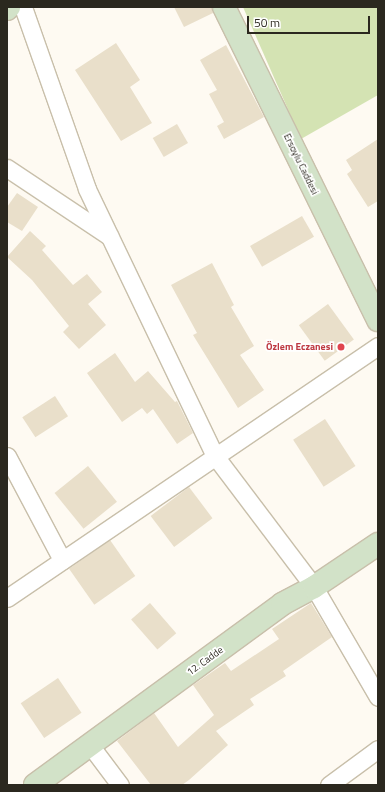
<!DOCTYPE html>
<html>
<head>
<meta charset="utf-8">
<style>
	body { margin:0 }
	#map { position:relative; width:385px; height:792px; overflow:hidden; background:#fefaf2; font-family:"Titillium Web",sans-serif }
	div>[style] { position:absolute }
	.green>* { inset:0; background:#d4e3b3 }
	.building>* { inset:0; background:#e9dfca; transform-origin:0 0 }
	.roads { filter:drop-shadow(1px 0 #c8bfaa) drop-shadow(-1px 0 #c8bfaa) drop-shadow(0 1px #c8bfaa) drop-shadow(0 -1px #c8bfaa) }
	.street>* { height:17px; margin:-8.5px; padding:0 8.5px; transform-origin:8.5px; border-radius:8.5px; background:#fff }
	.secondary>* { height:22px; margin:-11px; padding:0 11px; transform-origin:11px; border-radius:11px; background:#d2e2c8 }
	.dots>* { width:11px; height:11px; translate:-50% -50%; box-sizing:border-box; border:2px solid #fff; border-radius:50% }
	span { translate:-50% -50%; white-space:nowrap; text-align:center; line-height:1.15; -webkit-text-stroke:3.5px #fff; paint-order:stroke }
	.street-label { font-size:10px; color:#2b281f }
	.health-label { font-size:10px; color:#be3a42; font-weight:700 }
	.right { translate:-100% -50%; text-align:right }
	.frame { position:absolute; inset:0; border:8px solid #2b281f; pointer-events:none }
	.scale { position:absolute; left:247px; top:16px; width:123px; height:18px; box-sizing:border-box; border:2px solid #2b281f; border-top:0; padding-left:5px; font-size:12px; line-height:14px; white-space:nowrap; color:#2b281f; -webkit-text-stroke:3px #fff; paint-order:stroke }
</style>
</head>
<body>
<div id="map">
	<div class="green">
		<div style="clip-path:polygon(243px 7px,378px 7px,378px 95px,301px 139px)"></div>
	</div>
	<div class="building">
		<div style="clip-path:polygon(174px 7px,212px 7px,213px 13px,184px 27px)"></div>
		<div style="clip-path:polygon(116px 43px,140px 80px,130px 87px,152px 123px,121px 141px,75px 70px)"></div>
		<div style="clip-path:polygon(226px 45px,264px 117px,224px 139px,217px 126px,224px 122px,209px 94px,217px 90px,200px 60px)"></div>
		<div style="left:177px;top:124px;width:22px;height:28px;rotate:60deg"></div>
		<div style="clip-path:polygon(378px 139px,378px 201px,368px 207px,347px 174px,352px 170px,346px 160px)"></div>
		<div style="clip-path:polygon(17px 193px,38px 207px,22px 231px,7px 222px,7px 207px)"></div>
		<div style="left:302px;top:216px;width:24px;height:60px;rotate:60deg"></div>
		<div style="clip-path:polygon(30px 231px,46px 246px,42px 250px,73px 285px,87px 274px,102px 292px,88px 304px,106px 325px,79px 349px,63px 332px,69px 326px,32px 280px,7px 257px)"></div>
		<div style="clip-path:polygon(212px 263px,234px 305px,231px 307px,254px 346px,240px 355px,264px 390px,238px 408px,193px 335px,197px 333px,171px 285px)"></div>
		<div style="left:328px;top:304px;width:44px;height:36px;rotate:54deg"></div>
		<div style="clip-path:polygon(115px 353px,135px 382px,148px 371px,175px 402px,177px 401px,193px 433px,177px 444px,153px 409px,147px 414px,142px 408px,122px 422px,87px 373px)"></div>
		<div style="left:55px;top:396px;width:24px;height:39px;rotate:57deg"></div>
		<div style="left:325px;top:419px;width:56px;height:38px;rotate:57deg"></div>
		<div style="left:88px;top:466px;width:46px;height:43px;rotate:51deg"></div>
		<div style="left:189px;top:487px;width:39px;height:48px;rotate:53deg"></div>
		<div style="left:110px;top:540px;width:44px;height:50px;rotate:55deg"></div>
		<div style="left:150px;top:603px;width:40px;height:25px;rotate:49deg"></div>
		<div style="clip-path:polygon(311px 603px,332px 637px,283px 671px,286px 676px,250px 699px,254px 705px,216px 731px,228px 745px,189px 780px,182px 785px,151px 785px,117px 741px,154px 713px,178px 747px,214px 715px,193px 685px,225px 663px,231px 671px,279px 639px,272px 629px)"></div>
		<div style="left:58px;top:678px;width:42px;height:45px;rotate:56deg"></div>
	</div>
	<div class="roads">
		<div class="street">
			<div style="left:23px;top:7px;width:193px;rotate:70.6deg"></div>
			<div style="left:87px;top:189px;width:296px;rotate:64.4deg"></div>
			<div style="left:215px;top:456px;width:164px;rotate:52.9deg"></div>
			<div style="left:314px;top:587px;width:127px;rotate:59.8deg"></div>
			<div style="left:7px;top:168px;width:123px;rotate:33.7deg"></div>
			<div style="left:7px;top:456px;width:118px;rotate:62.1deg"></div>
			<div style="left:7px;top:598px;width:448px;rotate:-34.2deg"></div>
			<div style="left:90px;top:745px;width:50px;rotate:53.1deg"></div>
			<div style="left:329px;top:785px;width:61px;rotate:-36.3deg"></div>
		</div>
		<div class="secondary">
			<div style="left:224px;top:7px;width:349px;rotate:63.8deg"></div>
			<div style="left:7px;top:9px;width:3px;rotate:-45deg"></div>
			<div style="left:35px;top:785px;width:306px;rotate:-36.2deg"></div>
			<div style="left:282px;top:604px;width:36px;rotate:-28deg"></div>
			<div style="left:314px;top:587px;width:77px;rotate:-33.9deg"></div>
		</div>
	</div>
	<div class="dots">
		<div style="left:341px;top:347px;background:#e0444e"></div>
	</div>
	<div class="street-label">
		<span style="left:301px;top:164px;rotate:64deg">Ersoylu Caddesi</span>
		<span style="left:205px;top:661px;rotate:-36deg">12. Cadde</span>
	</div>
	<div class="health-label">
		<span class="right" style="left:333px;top:347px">Özlem Eczanesi</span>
	</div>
	<div class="frame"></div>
	<div class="scale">50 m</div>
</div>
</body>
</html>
